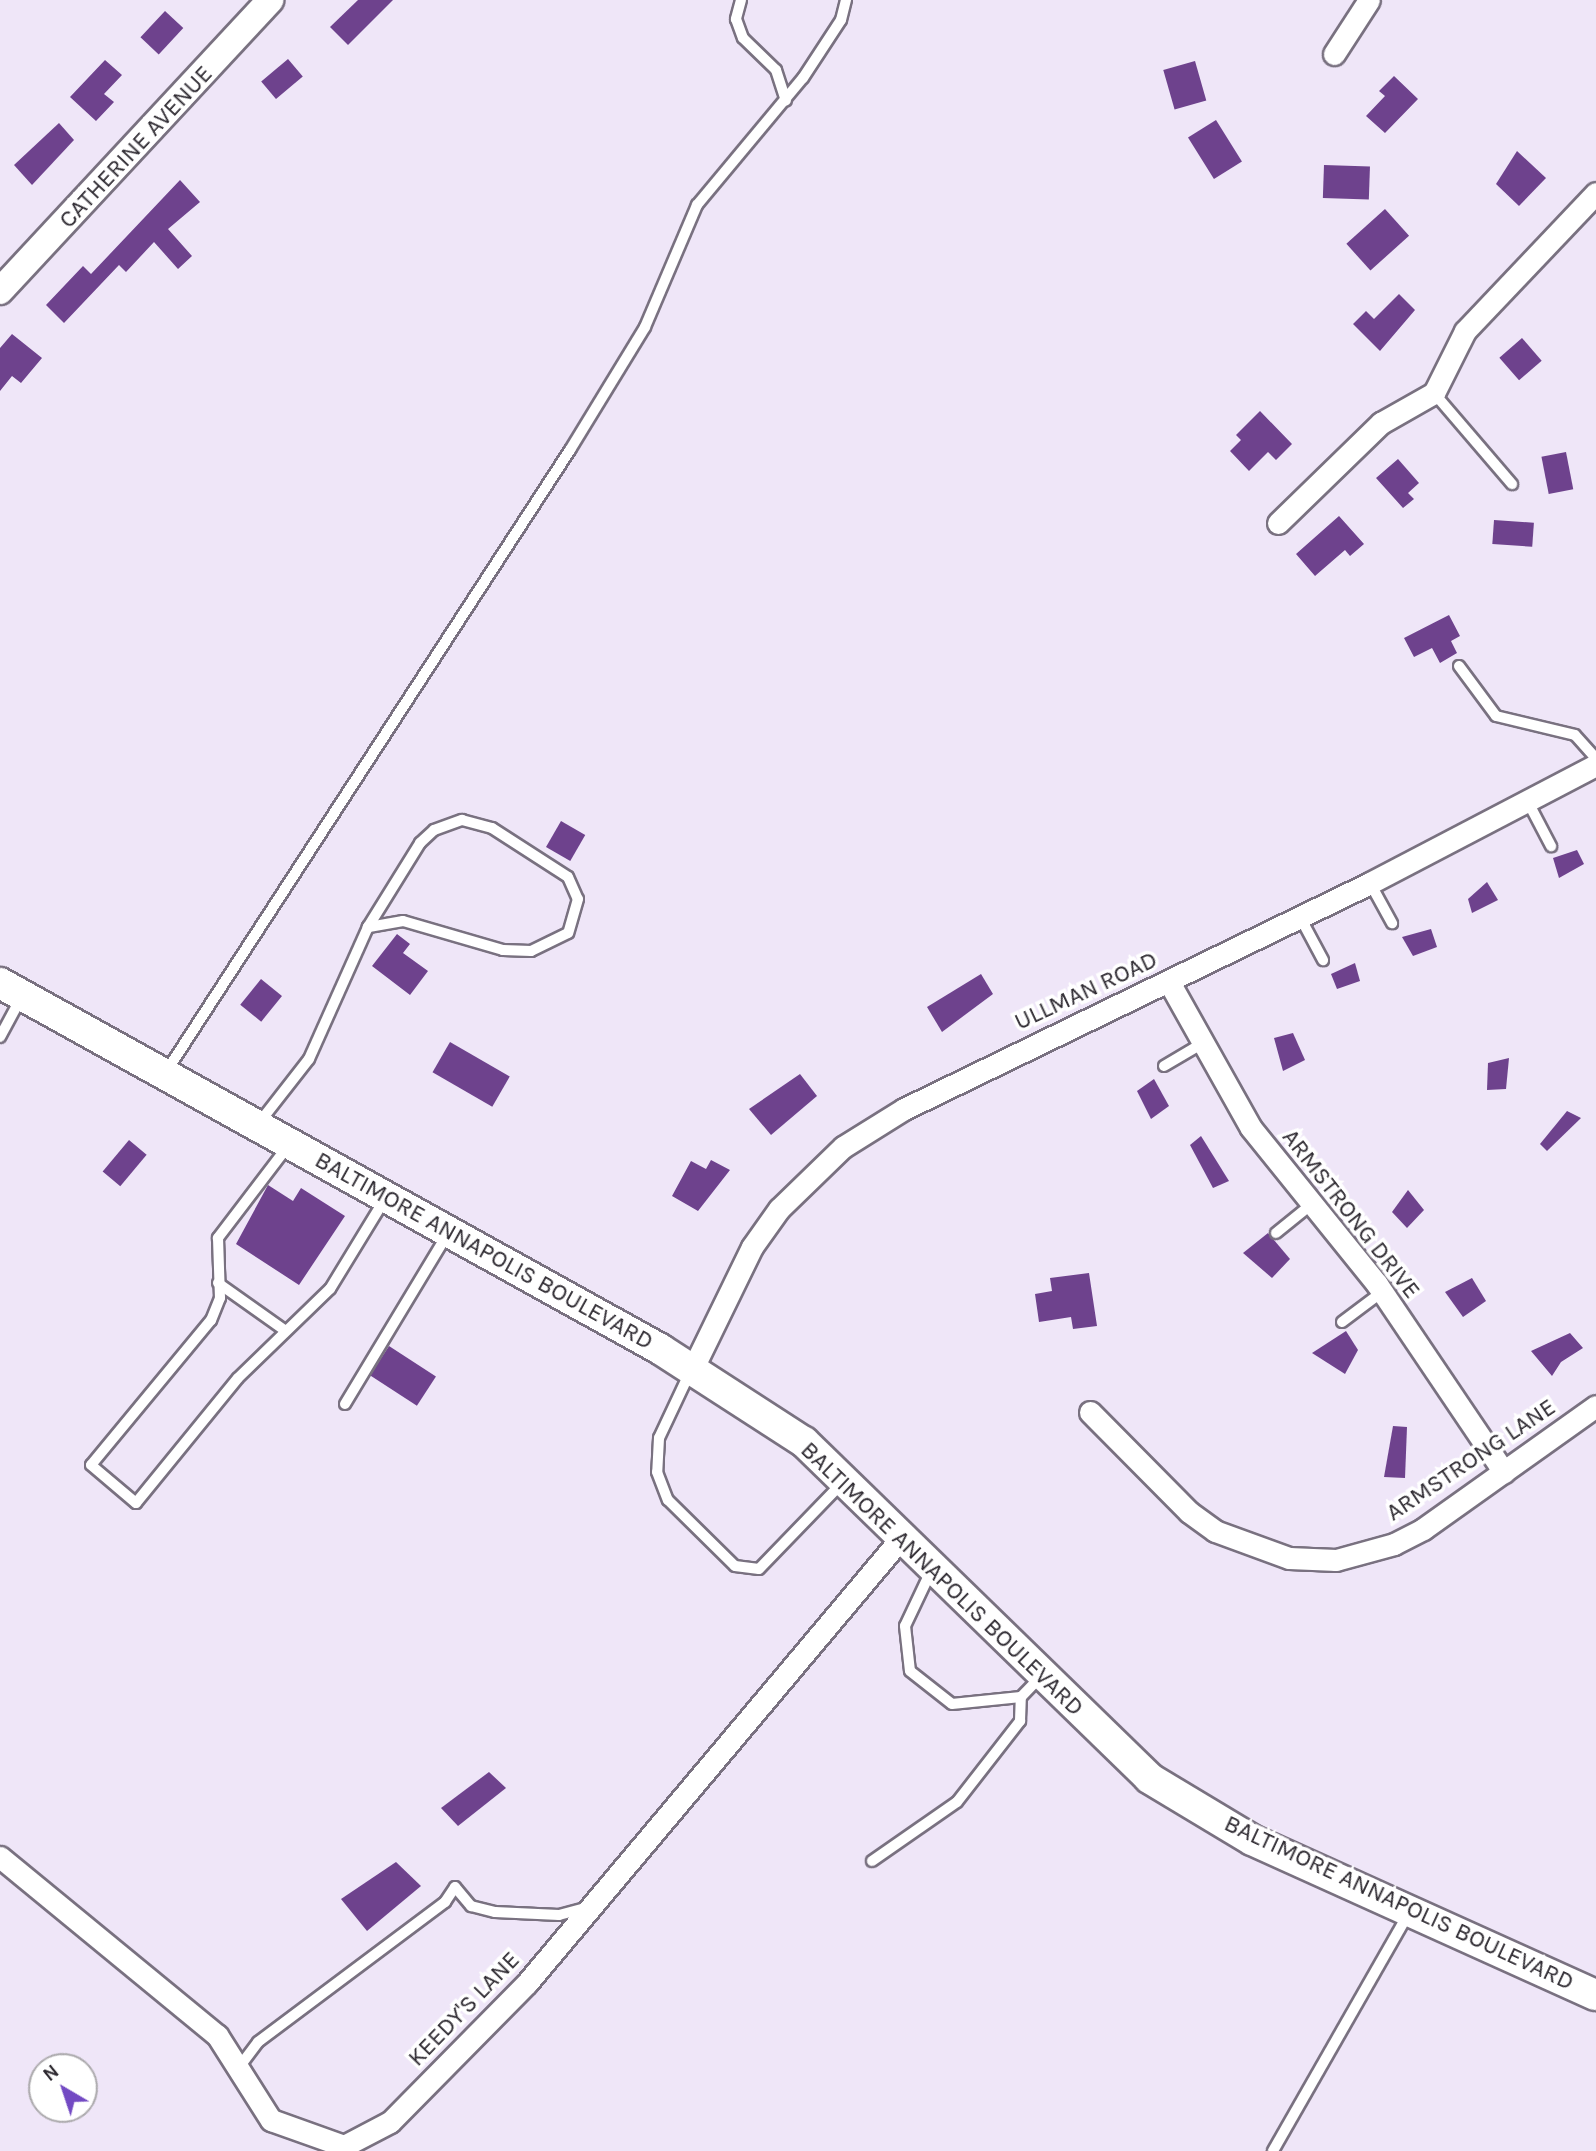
<!DOCTYPE html>
<html>
<head>
<meta charset="utf-8">
<style>
	body { margin:0 }
	#map { position:relative; width:1596px; height:2151px; overflow:hidden; background:#efe6f8; font-family:Karla,sans-serif }
	div>[style] { position:absolute }
	.building>* { inset:0; background:#6e428d; transform-origin:0 0 }
	.roads { filter:drop-shadow(2px 0 #797180) drop-shadow(-2px 0 #797180) drop-shadow(0 2px #797180) drop-shadow(0 -2px #797180) }
	.service>* { height:10px; margin:-5px; padding:0 5px; transform-origin:5px; border-radius:5px; background:#fff }
	.minor>* { height:21px; margin:-10.5px; padding:0 10.5px; transform-origin:10.5px; border-radius:10.5px; background:#fff }
	.tertiary>* { height:26px; margin:-13px; padding:0 13px; transform-origin:13px; border-radius:13px; background:#fff }
	.secondary>* { height:30px; margin:-15px; padding:0 15px; transform-origin:15px; border-radius:15px; background:#fff }
	span { translate:-50% -50%; white-space:nowrap; text-align:center; line-height:1.15; -webkit-text-stroke:7px #fff; paint-order:stroke }
	.street-label { font-size:24px; color:#2f2b32 }
	.north { position:absolute; left:28px; top:2053px; width:70px; height:70px; box-sizing:border-box; background:#fff; border:2px solid #acaaad; border-radius:50%; rotate:321deg; font-size:19px; font-weight:700; line-height:28px; text-align:center; color:#2f2b32 }
	.north::after { content:''; display:block; margin:auto; width:24px; height:32px; background:#734ac3; clip-path:polygon(50% 0,100% 100%,50% 72%,0 100%) }
</style>
</head>
<body>
<div id="map">
	<div class="building">
		<div style="clip-path:polygon(358px 0,393px 0,348px 45px,330px 27px)"></div>
		<div style="left:165px;top:11px;width:25px;height:36px;rotate:43deg"></div>
		<div style="left:288px;top:59px;width:23px;height:35px;rotate:50deg"></div>
		<div style="clip-path:polygon(105px 60px,122px 75px,104px 94px,114px 102px,96px 121px,70px 97px)"></div>
		<div style="left:1195px;top:61px;width:41px;height:33px;rotate:74deg"></div>
		<div style="clip-path:polygon(1394px 76px,1418px 99px,1385px 133px,1366px 116px,1385px 96px,1379px 91px)"></div>
		<div style="left:1216px;top:120px;width:49px;height:33px;rotate:58deg"></div>
		<div style="clip-path:polygon(59px 123px,74px 140px,32px 185px,14px 165px)"></div>
		<div style="clip-path:polygon(1517px 151px,1546px 178px,1519px 206px,1496px 184px)"></div>
		<div style="left:1324px;top:165px;width:46px;height:33px;rotate:2deg"></div>
		<div style="clip-path:polygon(180px 180px,200px 202px,168px 229px,192px 256px,178px 269px,154px 242px,126px 272px,119px 265px,64px 323px,46px 305px,83px 266px,91px 274px)"></div>
		<div style="left:1385px;top:209px;width:36px;height:52px;rotate:48deg"></div>
		<div style="clip-path:polygon(1399px 294px,1415px 310px,1380px 351px,1353px 324px,1366px 311px,1374px 319px)"></div>
		<div style="clip-path:polygon(12px 334px,42px 358px,21px 383px,12px 376px,0 391px,0 348px)"></div>
		<div style="left:1522px;top:338px;width:30px;height:30px;rotate:49deg"></div>
		<div style="clip-path:polygon(1260px 411px,1292px 444px,1276px 460px,1268px 452px,1249px 471px,1230px 451px,1241px 440px,1236px 435px)"></div>
		<div style="left:1566px;top:452px;width:38px;height:25px;rotate:79deg"></div>
		<div style="clip-path:polygon(1398px 459px,1419px 483px,1408px 493px,1414px 499px,1403px 508px,1376px 478px)"></div>
		<div style="clip-path:polygon(1339px 516px,1364px 544px,1350px 556px,1345px 550px,1315px 576px,1296px 554px)"></div>
		<div style="left:1494px;top:520px;width:40px;height:24px;rotate:4deg"></div>
		<div style="clip-path:polygon(1449px 615px,1460px 636px,1451px 641px,1457px 653px,1440px 663px,1432px 648px,1414px 657px,1404px 638px)"></div>
		<div style="left:561px;top:821px;width:28px;height:30px;rotate:30deg"></div>
		<div style="clip-path:polygon(1577px 850px,1584px 864px,1559px 878px,1553px 858px)"></div>
		<div style="clip-path:polygon(1487px 882px,1498px 900px,1472px 913px,1468px 899px)"></div>
		<div style="clip-path:polygon(1431px 929px,1437px 947px,1413px 956px,1402px 937px)"></div>
		<div style="clip-path:polygon(397px 934px,410px 944px,403px 953px,428px 971px,410px 995px,372px 966px)"></div>
		<div style="clip-path:polygon(1355px 963px,1360px 981px,1337px 989px,1331px 974px)"></div>
		<div style="clip-path:polygon(981px 974px,993px 994px,942px 1032px,927px 1007px)"></div>
		<div style="left:261px;top:979px;width:27px;height:33px;rotate:39deg"></div>
		<div style="clip-path:polygon(1293px 1033px,1305px 1060px,1283px 1071px,1274px 1038px)"></div>
		<div style="left:450px;top:1042px;width:69px;height:35px;rotate:30deg"></div>
		<div style="clip-path:polygon(1509px 1058px,1506px 1089px,1487px 1090px,1488px 1063px)"></div>
		<div style="clip-path:polygon(800px 1074px,817px 1096px,771px 1135px,749px 1109px)"></div>
		<div style="clip-path:polygon(1154px 1079px,1169px 1106px,1151px 1119px,1137px 1091px)"></div>
		<div style="clip-path:polygon(1567px 1111px,1581px 1118px,1547px 1151px,1540px 1144px)"></div>
		<div style="clip-path:polygon(1201px 1136px,1229px 1181px,1213px 1188px,1190px 1145px)"></div>
		<div style="left:129px;top:1140px;width:23px;height:41px;rotate:40deg"></div>
		<div style="clip-path:polygon(711px 1160px,730px 1170px,698px 1211px,672px 1196px,691px 1161px,706px 1169px)"></div>
		<div style="clip-path:polygon(268px 1185px,293px 1201px,301px 1188px,345px 1216px,299px 1285px,236px 1244px)"></div>
		<div style="clip-path:polygon(1408px 1190px,1424px 1210px,1407px 1228px,1392px 1212px)"></div>
		<div style="clip-path:polygon(1268px 1233px,1290px 1259px,1272px 1278px,1243px 1253px)"></div>
		<div style="clip-path:polygon(1089px 1273px,1097px 1326px,1073px 1329px,1071px 1317px,1039px 1322px,1035px 1294px,1052px 1291px,1050px 1278px)"></div>
		<div style="clip-path:polygon(1472px 1278px,1486px 1301px,1463px 1317px,1445px 1292px)"></div>
		<div style="clip-path:polygon(1346px 1331px,1358px 1350px,1345px 1374px,1312px 1353px)"></div>
		<div style="clip-path:polygon(1570px 1333px,1583px 1348px,1561px 1362px,1552px 1376px,1531px 1351px)"></div>
		<div style="left:389px;top:1346px;width:56px;height:35px;rotate:33deg"></div>
		<div style="clip-path:polygon(1393px 1426px,1407px 1427px,1405px 1478px,1384px 1477px)"></div>
		<div style="clip-path:polygon(489px 1772px,506px 1788px,458px 1826px,441px 1808px)"></div>
		<div style="clip-path:polygon(396px 1862px,421px 1886px,367px 1931px,341px 1899px)"></div>
	</div>
	<div class="roads">
		<div class="service">
			<div style="left:741px;top:0;width:20px;rotate:105deg"></div>
			<div style="left:736px;top:19px;width:20px;rotate:70deg"></div>
			<div style="left:743px;top:38px;width:46px;rotate:44.1deg"></div>
			<div style="left:776px;top:70px;width:32px;rotate:72deg"></div>
			<div style="left:1434px;top:393px;width:120px;rotate:49.4deg"></div>
			<div style="left:1459px;top:666px;width:62px;rotate:53.5deg"></div>
			<div style="left:1496px;top:716px;width:81px;rotate:13.5deg"></div>
			<div style="left:1575px;top:735px;width:31px;rotate:48deg"></div>
			<div style="left:1528px;top:802px;width:50px;rotate:62.4deg"></div>
			<div style="left:1370px;top:883px;width:46px;rotate:61.2deg"></div>
			<div style="left:1300px;top:917px;width:49px;rotate:61.9deg"></div>
			<div style="left:0;top:1037px;width:44px;rotate:-61.7deg"></div>
			<div style="left:1164px;top:1066px;width:45px;rotate:-30.5deg"></div>
			<div style="left:166px;top:1072px;width:742px;rotate:-57deg"></div>
			<div style="left:570px;top:450px;width:144px;rotate:-58.6deg"></div>
			<div style="left:645px;top:327px;width:133px;rotate:-66.9deg"></div>
			<div style="left:697px;top:205px;width:165px;rotate:-50.2deg"></div>
			<div style="left:803px;top:78px;width:69px;rotate:-56.8deg"></div>
			<div style="left:841px;top:20px;width:21px;rotate:-76deg"></div>
			<div style="left:259px;top:1123px;width:81px;rotate:-52deg"></div>
			<div style="left:309px;top:1059px;width:145px;rotate:-65.9deg"></div>
			<div style="left:368px;top:927px;width:99px;rotate:-58.2deg"></div>
			<div style="left:420px;top:843px;width:19px;rotate:-43deg"></div>
			<div style="left:434px;top:830px;width:30px;rotate:-20deg"></div>
			<div style="left:462px;top:820px;width:31px;rotate:15deg"></div>
			<div style="left:492px;top:828px;width:90px;rotate:32.8deg"></div>
			<div style="left:568px;top:877px;width:24px;rotate:66deg"></div>
			<div style="left:578px;top:899px;width:35px;rotate:106deg"></div>
			<div style="left:568px;top:933px;width:41px;rotate:154.1deg"></div>
			<div style="left:531px;top:951px;width:28px;rotate:-178deg"></div>
			<div style="left:503px;top:950px;width:104px;rotate:-163.8deg"></div>
			<div style="left:403px;top:921px;width:36px;rotate:170deg"></div>
			<div style="left:288px;top:1146px;width:116px;rotate:127.3deg"></div>
			<div style="left:218px;top:1238px;width:60px;rotate:88.1deg"></div>
			<div style="left:220px;top:1298px;width:24px;rotate:112deg"></div>
			<div style="left:211px;top:1320px;width:188px;rotate:129.6deg"></div>
			<div style="left:91px;top:1465px;width:59px;rotate:40.2deg"></div>
			<div style="left:136px;top:1503px;width:161px;rotate:-50.8deg"></div>
			<div style="left:238px;top:1378px;width:128px;rotate:-44.1deg"></div>
			<div style="left:330px;top:1289px;width:105px;rotate:-58.6deg"></div>
			<div style="left:1276px;top:1233px;width:46px;rotate:-38.9deg"></div>
			<div style="left:218px;top:1283px;width:80px;rotate:35.3deg"></div>
			<div style="left:1342px;top:1322px;width:50px;rotate:-36.9deg"></div>
			<div style="left:691px;top:1370px;width:75px;rotate:115.2deg"></div>
			<div style="left:659px;top:1438px;width:34px;rotate:93deg"></div>
			<div style="left:657px;top:1472px;width:30px;rotate:69deg"></div>
			<div style="left:668px;top:1500px;width:94px;rotate:44.6deg"></div>
			<div style="left:735px;top:1566px;width:24px;rotate:7deg"></div>
			<div style="left:759px;top:1569px;width:121px;rotate:-46deg"></div>
			<div style="left:345px;top:1404px;width:200px;rotate:-58.9deg"></div>
			<div style="left:932px;top:1569px;width:63px;rotate:115.3deg"></div>
			<div style="left:905px;top:1626px;width:45px;rotate:83.7deg"></div>
			<div style="left:910px;top:1671px;width:53px;rotate:38.2deg"></div>
			<div style="left:952px;top:1704px;width:69px;rotate:-5.8deg"></div>
			<div style="left:1021px;top:1697px;width:28px;rotate:-46deg"></div>
			<div style="left:872px;top:1861px;width:103px;rotate:-34.8deg"></div>
			<div style="left:957px;top:1802px;width:103px;rotate:-52.1deg"></div>
			<div style="left:1020px;top:1721px;width:24px;rotate:-88deg"></div>
			<div style="left:240px;top:2066px;width:30px;rotate:-53deg"></div>
			<div style="left:258px;top:2042px;width:234px;rotate:-36.8deg"></div>
			<div style="left:445px;top:1902px;width:18px;rotate:-56deg"></div>
			<div style="left:455px;top:1887px;width:25px;rotate:50deg"></div>
			<div style="left:471px;top:1906px;width:25px;rotate:14deg"></div>
			<div style="left:495px;top:1912px;width:64px;rotate:2.7deg"></div>
			<div style="left:559px;top:1915px;width:28px;rotate:-15deg"></div>
			<div style="left:1273px;top:2151px;width:274px;rotate:-60.3deg"></div>
		</div>
		<div class="minor">
			<div style="left:1334px;top:54px;width:64px;rotate:-57.1deg"></div>
			<div style="left:1278px;top:523px;width:144px;rotate:-44.2deg"></div>
			<div style="left:1381px;top:423px;width:61px;rotate:-29.5deg"></div>
			<div style="left:1434px;top:393px;width:69px;rotate:-63.4deg"></div>
			<div style="left:1465px;top:331px;width:190px;rotate:-46.5deg"></div>
			<div style="left:1169px;top:982px;width:167px;rotate:60.7deg"></div>
			<div style="left:1251px;top:1128px;width:201px;rotate:51.1deg"></div>
			<div style="left:1377px;top:1284px;width:227px;rotate:56deg"></div>
			<div style="left:693px;top:1368px;width:135px;rotate:-64deg"></div>
			<div style="left:752px;top:1247px;width:47px;rotate:-54.6deg"></div>
			<div style="left:779px;top:1209px;width:89px;rotate:-44.1deg"></div>
			<div style="left:843px;top:1147px;width:72px;rotate:-31.9deg"></div>
			<div style="left:904px;top:1109px;width:518px;rotate:-25.87deg"></div>
			<div style="left:1370px;top:883px;width:255px;rotate:-27.6deg"></div>
			<div style="left:1090px;top:1412px;width:141px;rotate:45.3deg"></div>
			<div style="left:1189px;top:1512px;width:32px;rotate:36deg"></div>
			<div style="left:1215px;top:1531px;width:79px;rotate:20deg"></div>
			<div style="left:1289px;top:1558px;width:47px;rotate:2.4deg"></div>
			<div style="left:1336px;top:1560px;width:60px;rotate:-15.4deg"></div>
			<div style="left:1394px;top:1544px;width:33px;rotate:-27deg"></div>
			<div style="left:1423px;top:1529px;width:212px;rotate:-35.4deg"></div>
			<div style="left:0;top:1857px;width:281px;rotate:39.4deg"></div>
			<div style="left:217px;top:2035px;width:101px;rotate:57.6deg"></div>
			<div style="left:271px;top:2120px;width:77px;rotate:19.6deg"></div>
			<div style="left:344px;top:2146px;width:52px;rotate:-27.6deg"></div>
			<div style="left:390px;top:2122px;width:195px;rotate:-45.4deg"></div>
			<div style="left:527px;top:1983px;width:581px;rotate:-49.95deg"></div>
		</div>
		<div class="tertiary">
			<div style="left:0;top:291px;width:397px;rotate:-47.1deg"></div>
		</div>
		<div class="secondary">
			<div style="left:0;top:983px;width:755px;rotate:29.01deg"></div>
			<div style="left:660px;top:1349px;width:171px;rotate:32.9deg"></div>
			<div style="left:804px;top:1442px;width:482px;rotate:44.2deg"></div>
			<div style="left:1149px;top:1778px;width:120px;rotate:31deg"></div>
			<div style="left:1252px;top:1840px;width:377px;rotate:24.3deg"></div>
		</div>
	</div>
	<div class="street-label">
		<span style="left:136px;top:147px;rotate:-47deg">CATHERINE AVENUE</span>
		<span style="left:1086px;top:991px;rotate:-25deg">ULLMAN ROAD</span>
		<span style="left:1351px;top:1214px;rotate:52deg">ARMSTRONG DRIVE</span>
		<span style="left:484px;top:1251px;rotate:29deg">BALTIMORE ANNAPOLIS BOULEVARD</span>
		<span style="left:1471px;top:1460px;rotate:-34deg">ARMSTRONG LANE</span>
		<span style="left:942px;top:1579px;rotate:44deg">BALTIMORE ANNAPOLIS BOULEVARD</span>
		<span style="left:1399px;top:1903px;rotate:25deg">BALTIMORE ANNAPOLIS BOULEVARD</span>
		<span style="left:464px;top:2009px;rotate:-46deg">KEEDY'S LANE</span>
	</div>
	<div class="north">N</div>
</div>
</body>
</html>
